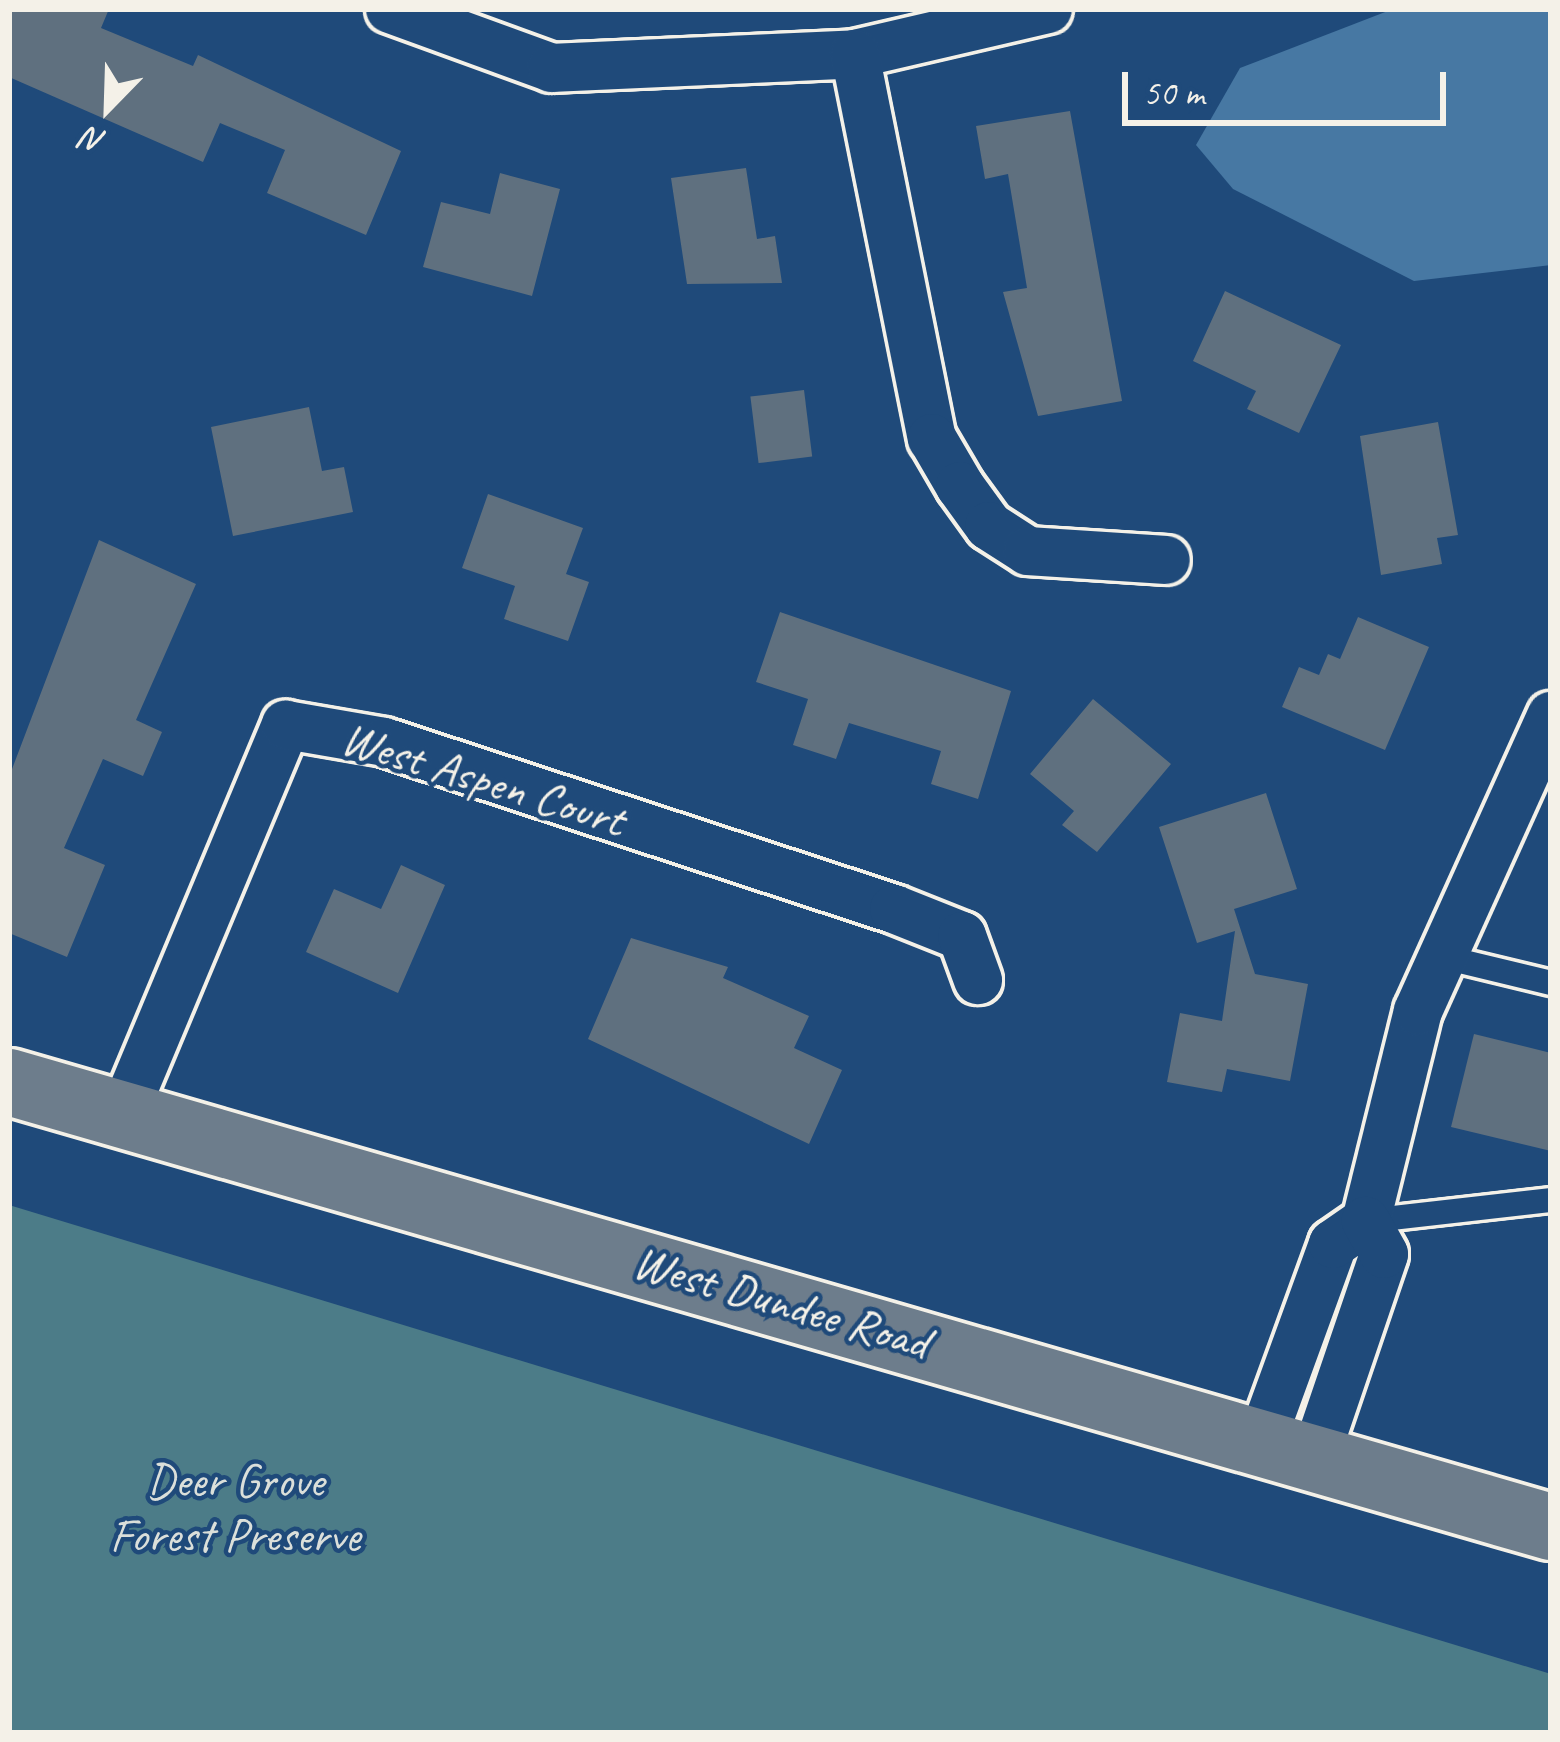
<!DOCTYPE html>
<html>
<head>
<meta charset="utf-8">
<style>
	body { margin:0 }
	#map { position:relative; width:1560px; height:1742px; overflow:hidden; background:#1f4a7a; font-family:Caveat,sans-serif }
	div>[style] { position:absolute }
	.green>* { inset:0; background:#4c7c88 }
	.water>* { inset:0; background:#4778a3 }
	.building>* { inset:0; background:#5f707f; transform-origin:0 0 }
	.roads { filter:drop-shadow(3px 0 #f4f1e8) drop-shadow(-3px 0 #f4f1e8) drop-shadow(0 3px #f4f1e8) drop-shadow(0 -3px #f4f1e8) }
	.lane>* { height:24px; margin:-12px; padding:0 12px; transform-origin:12px; border-radius:12px; background:#1f4a7a }
	.street>* { height:48px; margin:-24px; padding:0 24px; transform-origin:24px; border-radius:24px; background:#1f4a7a }
	.primary>* { height:66px; margin:-33px; padding:0 33px; transform-origin:33px; border-radius:33px; background:#6d7d8c }
	span { translate:-50% -50%; white-space:nowrap; text-align:center; line-height:1.15; -webkit-text-stroke:9px #1f4a7a; paint-order:stroke }
	.street-label { font-size:48px; color:#f4f1e8 }
	.park-label { font-size:48px; color:#dbdfda }
	.frame { position:absolute; inset:0; border:12px solid #f4f1e8; pointer-events:none }
	.north { position:absolute; left:48px; top:48px; width:120px; height:120px; -webkit-text-stroke:9px #1f4a7a; paint-order:stroke; rotate:203deg; font-size:33px; font-weight:700; line-height:48px; text-align:center; color:#f4f1e8 }
	.north::after { content:''; display:block; margin:auto; width:42px; height:54px; background:#f4f1e8; clip-path:polygon(50% 0,100% 100%,50% 72%,0 100%) }
	.scale { position:absolute; left:1122px; top:72px; width:324px; height:54px; box-sizing:border-box; border:6px solid #f4f1e8; border-top:0; padding-left:15px; font-size:36px; line-height:42px; white-space:nowrap; color:#f4f1e8; -webkit-text-stroke:9px #1f4a7a; paint-order:stroke }
</style>
</head>
<body>
<div id="map">
	<div class="green">
		<div style="clip-path:polygon(9px 1205px,1551px 1674px,1551px 1733px,9px 1733px)"></div>
	</div>
	<div class="water">
		<div style="clip-path:polygon(1393px 9px,1551px 9px,1551px 265px,1414px 281px,1233px 189px,1196px 145px,1240px 68px)"></div>
	</div>
	<div class="building">
		<div style="clip-path:polygon(9px 9px,109px 9px,101px 28px,193px 66px,198px 55px,401px 151px,366px 235px,267px 193px,285px 150px,220px 123px,203px 162px,9px 77px)"></div>
		<div style="clip-path:polygon(1070px 111px,1122px 401px,1038px 416px,1003px 292px,1027px 288px,1008px 174px,985px 179px,976px 126px)"></div>
		<div style="clip-path:polygon(746px 168px,757px 239px,775px 236px,782px 283px,687px 284px,671px 178px)"></div>
		<div style="clip-path:polygon(500px 173px,560px 189px,532px 296px,423px 267px,441px 202px,490px 214px)"></div>
		<div style="clip-path:polygon(1225px 291px,1341px 345px,1299px 433px,1247px 409px,1256px 391px,1193px 361px)"></div>
		<div style="left:804px;top:390px;width:67px;height:54px;rotate:83deg"></div>
		<div style="clip-path:polygon(309px 407px,322px 471px,344px 467px,353px 512px,233px 536px,211px 427px)"></div>
		<div style="clip-path:polygon(1438px 422px,1458px 535px,1437px 538px,1442px 564px,1381px 575px,1360px 436px)"></div>
		<div style="clip-path:polygon(488px 494px,583px 528px,566px 574px,589px 582px,568px 641px,504px 619px,515px 586px,462px 568px)"></div>
		<div style="clip-path:polygon(99px 540px,196px 584px,136px 720px,162px 732px,143px 776px,103px 759px,64px 848px,105px 865px,67px 957px,9px 933px,9px 777px)"></div>
		<div style="clip-path:polygon(780px 612px,1011px 691px,978px 799px,931px 784px,941px 751px,849px 723px,836px 759px,793px 745px,808px 699px,756px 682px)"></div>
		<div style="clip-path:polygon(1358px 617px,1429px 647px,1385px 750px,1282px 707px,1299px 667px,1319px 675px,1328px 654px,1340px 659px)"></div>
		<div style="clip-path:polygon(1093px 699px,1171px 764px,1097px 852px,1062px 825px,1074px 811px,1030px 774px)"></div>
		<div style="clip-path:polygon(1266px 793px,1297px 889px,1234px 909px,1255px 974px,1308px 984px,1290px 1081px,1227px 1069px,1222px 1092px,1167px 1082px,1180px 1013px,1222px 1021px,1235px 931px,1197px 943px,1159px 827px)"></div>
		<div style="clip-path:polygon(401px 865px,445px 885px,398px 993px,306px 952px,334px 889px,381px 909px)"></div>
		<div style="clip-path:polygon(631px 938px,728px 967px,723px 978px,809px 1016px,794px 1048px,842px 1070px,809px 1144px,588px 1039px)"></div>
		<div style="clip-path:polygon(1474px 1034px,1551px 1053px,1551px 1151px,1451px 1127px)"></div>
	</div>
	<div class="roads">
		<div class="lane">
			<div style="left:1443px;top:957px;width:111px;rotate:13.5deg"></div>
			<div style="left:1366px;top:1221px;width:186px;rotate:-6.5deg"></div>
		</div>
		<div class="street">
			<div style="left:390px;top:9px;width:172px;rotate:20deg"></div>
			<div style="left:552px;top:68px;width:303px;rotate:-2.6deg"></div>
			<div style="left:855px;top:54px;width:198px;rotate:-13.1deg"></div>
			<div style="left:855px;top:54px;width:392px;rotate:78.7deg"></div>
			<div style="left:932px;top:438px;width:56px;rotate:59.7deg"></div>
			<div style="left:960px;top:486px;width:49px;rotate:54.1deg"></div>
			<div style="left:989px;top:526px;width:46px;rotate:32.7deg"></div>
			<div style="left:1028px;top:551px;width:138px;rotate:3.7deg"></div>
			<div style="left:124px;top:1112px;width:420px;rotate:-67.3deg"></div>
			<div style="left:286px;top:725px;width:99px;rotate:9.8deg"></div>
			<div style="left:384px;top:742px;width:537px;rotate:18.13deg"></div>
			<div style="left:894px;top:909px;width:73px;rotate:21.7deg"></div>
			<div style="left:962px;top:936px;width:47px;rotate:70deg"></div>
			<div style="left:1261px;top:1442px;width:211px;rotate:-70deg"></div>
			<div style="left:1333px;top:1244px;width:40px;rotate:-34.9deg"></div>
			<div style="left:1366px;top:1221px;width:216px;rotate:-76.1deg"></div>
			<div style="left:1418px;top:1011px;width:324px;rotate:-65.7deg"></div>
			<div style="left:1315px;top:1457px;width:214px;rotate:-71.2deg"></div>
			<div style="left:1384px;top:1254px;width:38px;rotate:-119deg"></div>
		</div>
		<div class="primary">
			<div style="left:9px;top:1082px;width:1605px;rotate:16.1deg"></div>
		</div>
	</div>
	<div class="street-label">
		<span style="left:483px;top:779px;rotate:17deg">West Aspen Court</span>
		<span style="left:781px;top:1302px;rotate:16deg">West Dundee Road</span>
	</div>
	<div class="park-label">
		<span style="left:235px;top:1508px">Deer Grove<br>Forest Preserve</span>
	</div>
	<div class="frame"></div>
	<div class="north">N</div>
	<div class="scale">50 m</div>
</div>
</body>
</html>
